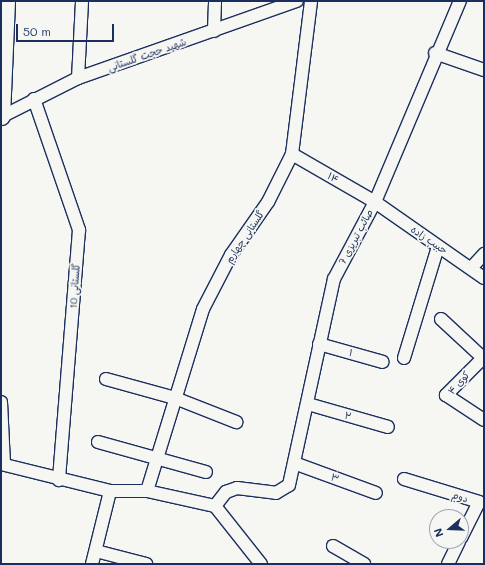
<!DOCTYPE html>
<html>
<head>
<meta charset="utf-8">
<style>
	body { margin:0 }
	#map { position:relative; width:485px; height:565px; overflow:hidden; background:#f6f6f2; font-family:Mali,"Playpen Sans Arabic",sans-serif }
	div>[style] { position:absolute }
	.roads { filter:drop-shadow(1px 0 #1b2f5e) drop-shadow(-1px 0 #1b2f5e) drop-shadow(0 1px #1b2f5e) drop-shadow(0 -1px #1b2f5e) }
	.street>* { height:12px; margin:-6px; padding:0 6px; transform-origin:6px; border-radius:6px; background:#f6f6f2 }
	.secondary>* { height:17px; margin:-8.5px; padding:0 8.5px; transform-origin:8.5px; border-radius:8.5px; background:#f6f6f2 }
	span { translate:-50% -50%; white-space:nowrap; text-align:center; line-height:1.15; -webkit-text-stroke:3.5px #f6f6f2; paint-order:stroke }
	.street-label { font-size:10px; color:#1b2f5e }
	.frame { position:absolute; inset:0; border:2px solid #1b2f5e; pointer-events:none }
	.north { position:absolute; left:429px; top:509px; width:40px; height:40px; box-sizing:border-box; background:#f6f6f2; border:1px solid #9ea6b7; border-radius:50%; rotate:251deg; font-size:11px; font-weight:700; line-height:16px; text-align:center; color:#1b2f5e }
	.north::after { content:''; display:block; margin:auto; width:14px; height:18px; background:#1b2f5e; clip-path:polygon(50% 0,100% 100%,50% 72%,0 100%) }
	.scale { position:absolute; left:16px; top:24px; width:98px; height:18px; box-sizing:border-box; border:2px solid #1b2f5e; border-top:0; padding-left:5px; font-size:12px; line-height:14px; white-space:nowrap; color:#1b2f5e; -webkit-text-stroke:3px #f6f6f2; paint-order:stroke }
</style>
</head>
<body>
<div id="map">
	<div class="roads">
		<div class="street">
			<div style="left:214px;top:31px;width:30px;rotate:-88deg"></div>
			<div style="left:435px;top:53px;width:52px;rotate:19.1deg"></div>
			<div style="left:78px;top:78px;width:77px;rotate:-87deg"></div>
			<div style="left:34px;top:99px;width:139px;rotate:71deg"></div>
			<div style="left:79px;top:230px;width:251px;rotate:94.6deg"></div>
			<div style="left:1px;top:117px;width:86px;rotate:-26.9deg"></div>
			<div style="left:78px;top:78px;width:232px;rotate:-19.4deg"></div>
			<div style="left:292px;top:154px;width:96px;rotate:30deg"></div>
			<div style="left:375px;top:202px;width:133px;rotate:34.9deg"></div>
			<div style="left:472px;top:267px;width:18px;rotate:-47deg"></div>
			<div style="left:441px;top:319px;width:59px;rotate:42.9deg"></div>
			<div style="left:319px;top:344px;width:66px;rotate:15.7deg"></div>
			<div style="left:484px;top:357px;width:54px;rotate:135deg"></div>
			<div style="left:446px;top:395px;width:45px;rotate:33.3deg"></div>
			<div style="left:404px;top:358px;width:116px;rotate:-73deg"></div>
			<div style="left:106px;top:379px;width:72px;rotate:15.4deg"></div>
			<div style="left:175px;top:398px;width:66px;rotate:21.5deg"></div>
			<div style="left:1px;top:402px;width:62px;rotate:87.2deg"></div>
			<div style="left:308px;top:404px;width:83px;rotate:16deg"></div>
			<div style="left:98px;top:442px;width:112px;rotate:15.5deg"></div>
			<div style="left:294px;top:463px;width:87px;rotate:20.1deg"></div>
			<div style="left:1px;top:464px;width:112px;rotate:13.9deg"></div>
			<div style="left:110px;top:491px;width:37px"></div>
			<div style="left:147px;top:491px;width:70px;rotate:12.4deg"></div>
			<div style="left:404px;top:479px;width:78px;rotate:17deg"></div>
			<div style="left:479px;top:502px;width:40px;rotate:116.6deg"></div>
			<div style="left:147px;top:491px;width:190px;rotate:-72.9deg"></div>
			<div style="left:203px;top:309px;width:61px;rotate:-62.6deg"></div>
			<div style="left:231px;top:255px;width:65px;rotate:-55.1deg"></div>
			<div style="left:268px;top:202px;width:54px;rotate:-63.4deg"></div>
			<div style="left:292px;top:154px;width:154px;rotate:-82.9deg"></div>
			<div style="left:215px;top:506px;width:18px;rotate:-52deg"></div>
			<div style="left:226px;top:492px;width:12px;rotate:-20deg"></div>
			<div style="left:237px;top:488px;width:39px;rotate:7deg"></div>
			<div style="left:276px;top:493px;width:15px;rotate:-32deg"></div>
			<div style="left:289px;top:485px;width:211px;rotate:-77.7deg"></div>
			<div style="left:334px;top:279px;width:87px;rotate:-62deg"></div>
			<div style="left:375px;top:202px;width:218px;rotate:-67.1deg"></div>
			<div style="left:215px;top:506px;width:74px;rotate:51.6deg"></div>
			<div style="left:333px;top:546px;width:36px;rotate:30deg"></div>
			<div style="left:96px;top:551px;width:52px;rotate:14.6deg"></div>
			<div style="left:92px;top:564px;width:75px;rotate:-76.1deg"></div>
			<div style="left:448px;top:564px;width:25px;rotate:-64deg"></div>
		</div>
		<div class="secondary">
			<div style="left:1px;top:116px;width:115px;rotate:-87.5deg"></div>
		</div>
	</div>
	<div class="street-label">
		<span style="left:147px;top:55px;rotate:-19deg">شهید حجت گلستانی</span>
		<span style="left:333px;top:178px;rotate:30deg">۱۴</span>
		<span style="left:245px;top:237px;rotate:-56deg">گلستانی چهارم</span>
		<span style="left:356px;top:237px;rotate:-62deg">صائب تبریزی 7</span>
		<span style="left:429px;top:240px;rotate:34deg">حبیب زاده</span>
		<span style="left:75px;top:286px;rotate:-86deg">گلستانی 10</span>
		<span style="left:351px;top:353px;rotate:16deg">۱</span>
		<span style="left:459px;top:383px;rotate:-49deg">کوی ۴</span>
		<span style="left:348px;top:416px;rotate:16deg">۲</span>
		<span style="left:335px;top:478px;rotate:20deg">۳</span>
		<span style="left:460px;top:497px;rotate:17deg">دوم</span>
	</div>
	<div class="frame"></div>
	<div class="north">N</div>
	<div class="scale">50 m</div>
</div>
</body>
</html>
